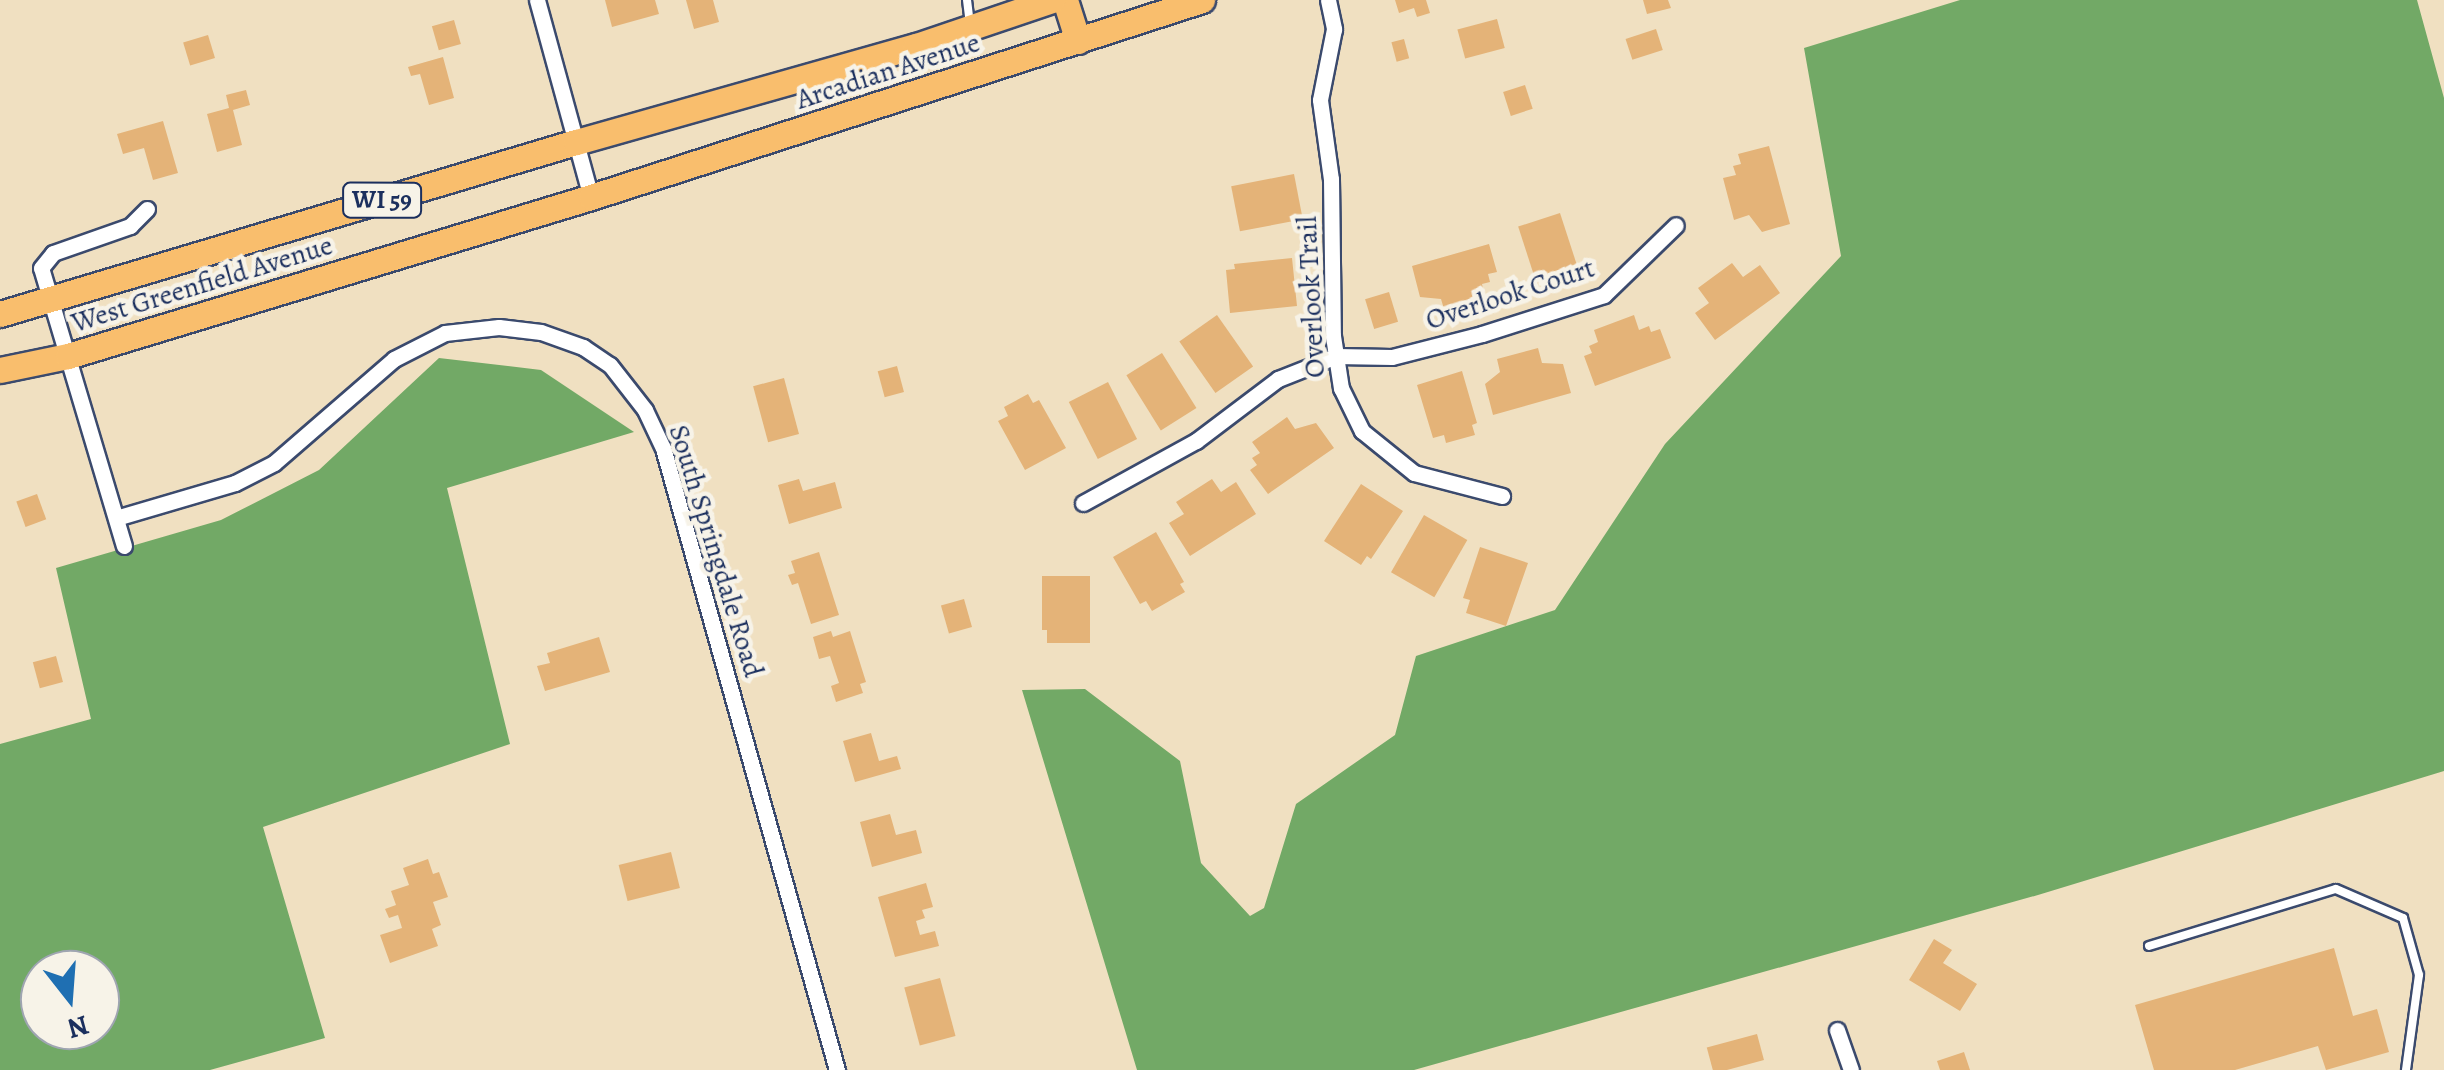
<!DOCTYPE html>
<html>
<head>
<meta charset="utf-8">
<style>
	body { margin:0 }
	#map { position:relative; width:2444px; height:1070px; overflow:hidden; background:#f0e0c1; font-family:Alegreya,serif }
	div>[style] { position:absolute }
	.forest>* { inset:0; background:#72a966 }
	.building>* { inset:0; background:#e4b378; transform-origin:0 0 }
	.roads { filter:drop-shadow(2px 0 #3b4a6d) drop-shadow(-2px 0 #3b4a6d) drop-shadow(0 2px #3b4a6d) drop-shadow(0 -2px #3b4a6d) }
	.lane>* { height:8px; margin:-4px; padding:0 4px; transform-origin:4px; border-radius:4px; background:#fff }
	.street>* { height:15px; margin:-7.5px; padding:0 7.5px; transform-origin:7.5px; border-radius:7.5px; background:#fff }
	.primary>* { height:25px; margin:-12.5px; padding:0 12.5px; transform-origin:12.5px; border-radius:12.5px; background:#f9be6d }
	span { translate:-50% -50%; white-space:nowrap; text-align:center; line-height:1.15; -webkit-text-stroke:9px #f7f3e8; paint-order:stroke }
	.shield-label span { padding:2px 8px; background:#f7f3e8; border:2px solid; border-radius:8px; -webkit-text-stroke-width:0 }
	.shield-label { font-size:25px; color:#1b2f5e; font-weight:700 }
	.street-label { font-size:28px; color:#1b2f5e }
	.north { position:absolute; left:20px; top:950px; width:100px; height:100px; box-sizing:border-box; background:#f7f3e8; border:2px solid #9fa5b1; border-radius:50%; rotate:163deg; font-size:28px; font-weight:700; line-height:40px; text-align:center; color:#1b2f5e }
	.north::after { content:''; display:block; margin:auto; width:35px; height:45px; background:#1f6fb2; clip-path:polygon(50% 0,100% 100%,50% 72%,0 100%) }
</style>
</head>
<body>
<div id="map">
	<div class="forest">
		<div style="clip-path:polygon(1960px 0,2417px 0,2444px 98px,2444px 771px,2038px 895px,1414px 1070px,1137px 1070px,1022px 690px,1085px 689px,1180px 761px,1201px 863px,1250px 916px,1264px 908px,1296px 804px,1395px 735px,1416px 656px,1555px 610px,1665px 444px,1841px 256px,1804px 48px)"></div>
		<div style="clip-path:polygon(evenodd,439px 358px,541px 370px,634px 432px,447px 488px,510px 744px,263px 827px,325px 1038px,210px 1070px,0 1070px,0 744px,91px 719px,56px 568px,221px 520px,319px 470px,439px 358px,40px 970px,100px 970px,100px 1030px,40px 1030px,40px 970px)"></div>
	</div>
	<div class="building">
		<div style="clip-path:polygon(605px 0,655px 0,659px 14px,612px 27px)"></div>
		<div style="clip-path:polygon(686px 0,713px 0,719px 22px,694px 29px)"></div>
		<div style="clip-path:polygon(1395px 0,1426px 0,1430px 13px,1417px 17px,1414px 8px,1399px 13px)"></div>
		<div style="clip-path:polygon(1643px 0,1668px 0,1671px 8px,1647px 14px)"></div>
		<div style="left:1497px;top:19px;width:30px;height:41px;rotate:75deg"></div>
		<div style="left:454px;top:20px;width:25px;height:23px;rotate:74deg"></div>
		<div style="left:1656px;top:29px;width:22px;height:32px;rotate:72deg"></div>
		<div style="left:208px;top:35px;width:24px;height:26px;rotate:73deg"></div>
		<div style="left:1404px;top:39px;width:20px;height:13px;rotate:75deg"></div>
		<div style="clip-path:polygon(443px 57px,454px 98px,429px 105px,420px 74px,411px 76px,408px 67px)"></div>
		<div style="left:1525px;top:85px;width:25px;height:23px;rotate:72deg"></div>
		<div style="clip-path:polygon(246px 90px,250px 105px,233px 110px,242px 145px,217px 152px,207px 114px,229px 108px,226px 95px)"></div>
		<div style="clip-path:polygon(163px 121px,178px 173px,153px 180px,144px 148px,123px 154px,117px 134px)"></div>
		<div style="clip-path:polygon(1769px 146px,1790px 224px,1762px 232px,1749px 215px,1734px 220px,1723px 178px,1736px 175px,1733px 166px,1741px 164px,1738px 154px)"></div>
		<div style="left:1294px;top:174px;width:46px;height:64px;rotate:79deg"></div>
		<div style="left:1560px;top:213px;width:60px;height:44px;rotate:72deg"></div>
		<div style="clip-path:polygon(1489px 244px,1497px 272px,1488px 274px,1490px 282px,1482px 284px,1485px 298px,1444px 309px,1441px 299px,1420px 297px,1412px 266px)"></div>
		<div style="clip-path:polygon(1292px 258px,1297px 306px,1230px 313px,1226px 270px,1235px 269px,1234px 264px)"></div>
		<div style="clip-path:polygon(1732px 263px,1743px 277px,1760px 265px,1780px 293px,1715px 340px,1695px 313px,1709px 303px,1698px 288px)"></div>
		<div style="left:1389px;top:292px;width:31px;height:25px;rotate:73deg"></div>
		<div style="left:1217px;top:315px;width:63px;height:46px;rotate:55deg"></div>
		<div style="clip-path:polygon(1634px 315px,1639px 330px,1649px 326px,1651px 332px,1660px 329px,1671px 358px,1595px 386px,1584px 356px,1592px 353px,1589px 346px,1598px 342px,1594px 330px)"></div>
		<div style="clip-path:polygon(1538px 348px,1542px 363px,1563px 364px,1571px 393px,1493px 415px,1485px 384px,1500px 372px,1497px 359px)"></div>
		<div style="left:1162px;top:353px;width:65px;height:42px;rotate:58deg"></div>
		<div style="left:897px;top:366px;width:27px;height:20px;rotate:75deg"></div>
		<div style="clip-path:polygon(1462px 371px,1477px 423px,1472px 425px,1475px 435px,1446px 443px,1444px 435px,1433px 438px,1417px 385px)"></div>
		<div style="left:784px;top:378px;width:58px;height:32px;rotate:75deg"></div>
		<div style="left:1108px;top:382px;width:64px;height:44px;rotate:63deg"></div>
		<div style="clip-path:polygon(1028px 394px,1033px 403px,1039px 400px,1066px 448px,1025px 470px,998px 421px,1008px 416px,1004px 407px)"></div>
		<div style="clip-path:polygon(1287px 417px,1295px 429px,1316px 423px,1334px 448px,1268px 494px,1250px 470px,1257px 465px,1252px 458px,1260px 453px,1252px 442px)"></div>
		<div style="clip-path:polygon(799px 479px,803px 491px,835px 482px,842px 508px,789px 524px,778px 485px)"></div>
		<div style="clip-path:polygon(1212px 479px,1221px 492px,1236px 482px,1256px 514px,1190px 556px,1169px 523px,1184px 514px,1176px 502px)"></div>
		<div style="clip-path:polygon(1361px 484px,1403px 511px,1371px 559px,1367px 556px,1361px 565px,1324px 541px)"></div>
		<div style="left:37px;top:494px;width:27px;height:22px;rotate:70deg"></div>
		<div style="left:1424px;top:515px;width:50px;height:66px;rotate:30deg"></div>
		<div style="clip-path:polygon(1156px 532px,1184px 582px,1180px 584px,1185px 592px,1152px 611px,1146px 601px,1140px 604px,1113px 557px)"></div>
		<div style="clip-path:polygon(1480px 547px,1528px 563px,1506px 626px,1466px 613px,1470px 600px,1463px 598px)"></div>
		<div style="clip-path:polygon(819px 552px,839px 615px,811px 624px,798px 583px,792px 585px,788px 575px,795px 573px,791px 561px)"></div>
		<div style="clip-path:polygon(1042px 576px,1090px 576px,1090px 643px,1047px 643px,1047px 630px,1042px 630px)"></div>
		<div style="left:964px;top:599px;width:29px;height:24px;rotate:74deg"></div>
		<div style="clip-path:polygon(831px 631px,833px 637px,850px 631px,866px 682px,860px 684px,863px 693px,836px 702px,831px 686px,839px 683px,830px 656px,819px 659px,813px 637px)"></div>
		<div style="clip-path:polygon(599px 637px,610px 672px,545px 691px,537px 666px,550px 663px,547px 653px)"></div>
		<div style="left:56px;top:656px;width:27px;height:24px;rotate:75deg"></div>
		<div style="clip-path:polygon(871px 733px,879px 761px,897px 756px,901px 769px,855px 782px,843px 741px)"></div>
		<div style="clip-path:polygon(890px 814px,896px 835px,916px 830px,922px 853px,872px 867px,860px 822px)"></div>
		<div style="left:671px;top:852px;width:37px;height:54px;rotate:76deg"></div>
		<div style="clip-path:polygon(428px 859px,433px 874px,439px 872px,448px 897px,433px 902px,441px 925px,432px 929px,438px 946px,390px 963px,380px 935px,402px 928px,398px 915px,389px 918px,385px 909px,396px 905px,391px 891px,409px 885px,403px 868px)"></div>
		<div style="clip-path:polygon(926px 883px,933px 907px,922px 910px,925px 918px,916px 921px,920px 935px,935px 931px,939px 946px,895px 957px,878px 897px)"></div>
		<div style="clip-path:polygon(1934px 939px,1952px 950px,1943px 963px,1977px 984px,1960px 1011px,1909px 980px)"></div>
		<div style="clip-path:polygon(2334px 948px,2353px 1016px,2377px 1009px,2389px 1052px,2326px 1070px,2318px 1046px,2235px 1070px,2154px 1070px,2135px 1005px)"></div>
		<div style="left:940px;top:978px;width:60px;height:37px;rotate:75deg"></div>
		<div style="left:1757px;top:1034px;width:27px;height:52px;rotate:75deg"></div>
		<div style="clip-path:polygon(1964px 1052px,1970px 1070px,1940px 1070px,1937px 1061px)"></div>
	</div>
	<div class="roads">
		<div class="lane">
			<div style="left:967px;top:0;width:25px;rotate:83deg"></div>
			<div style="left:2149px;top:946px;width:195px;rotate:-17deg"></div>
			<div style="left:2336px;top:889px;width:73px;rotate:23.4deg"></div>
			<div style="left:2403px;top:918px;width:59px;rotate:74.3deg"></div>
			<div style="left:2419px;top:975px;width:96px;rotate:97.8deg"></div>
		</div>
		<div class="street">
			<div style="left:537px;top:0;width:204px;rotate:74.7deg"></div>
			<div style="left:1328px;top:0;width:30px;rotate:78deg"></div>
			<div style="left:1334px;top:29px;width:72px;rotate:101.2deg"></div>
			<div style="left:1320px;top:100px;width:80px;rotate:82.1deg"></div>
			<div style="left:1331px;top:179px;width:157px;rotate:89.3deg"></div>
			<div style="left:1333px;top:336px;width:53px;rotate:81.3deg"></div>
			<div style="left:1341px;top:388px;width:48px;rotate:64deg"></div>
			<div style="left:1362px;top:431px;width:67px;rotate:38.9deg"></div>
			<div style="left:1414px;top:473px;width:91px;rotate:14.6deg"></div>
			<div style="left:1083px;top:503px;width:129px;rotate:-28.8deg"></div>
			<div style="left:1196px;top:441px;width:103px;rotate:-37.1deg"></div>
			<div style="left:1278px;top:379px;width:62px;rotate:-21.6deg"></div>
			<div style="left:1336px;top:356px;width:56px;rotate:1deg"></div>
			<div style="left:1392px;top:357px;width:93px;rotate:-14.3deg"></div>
			<div style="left:1482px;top:334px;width:128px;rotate:-17.7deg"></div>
			<div style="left:1604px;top:295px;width:100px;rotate:-44.2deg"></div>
			<div style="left:116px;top:518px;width:124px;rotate:-16.4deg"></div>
			<div style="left:235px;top:483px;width:44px;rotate:-27.1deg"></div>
			<div style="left:274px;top:463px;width:159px;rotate:-40.9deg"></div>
			<div style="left:394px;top:359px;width:57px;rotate:-27deg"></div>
			<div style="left:445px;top:333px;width:54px;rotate:-6.3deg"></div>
			<div style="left:499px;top:327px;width:42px;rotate:6.8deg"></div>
			<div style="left:541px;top:332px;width:45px;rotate:19.7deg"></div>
			<div style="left:583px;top:347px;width:32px;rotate:34deg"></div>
			<div style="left:610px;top:365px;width:57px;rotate:52.1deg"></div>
			<div style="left:645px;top:410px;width:42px;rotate:64.7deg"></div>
			<div style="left:663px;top:448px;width:646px;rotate:74.37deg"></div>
			<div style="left:124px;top:546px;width:290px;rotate:-106.6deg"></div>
			<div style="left:41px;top:268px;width:19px;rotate:-51deg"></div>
			<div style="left:53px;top:253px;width:82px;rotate:-19.3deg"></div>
			<div style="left:130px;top:226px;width:24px;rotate:-45deg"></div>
			<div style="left:1837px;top:1030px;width:42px;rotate:70.7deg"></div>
		</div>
		<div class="primary">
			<div style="left:1065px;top:0;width:43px;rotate:72.4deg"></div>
			<div style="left:0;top:314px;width:601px;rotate:-16.63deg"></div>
			<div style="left:576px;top:142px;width:353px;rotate:-15.8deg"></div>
			<div style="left:916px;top:46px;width:144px;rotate:-18.7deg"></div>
			<div style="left:0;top:370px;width:69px;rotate:-11.6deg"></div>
			<div style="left:68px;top:356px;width:547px;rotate:-16.91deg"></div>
			<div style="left:591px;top:197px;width:642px;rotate:-17.87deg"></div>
		</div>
	</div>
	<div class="shield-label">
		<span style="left:382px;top:200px">WI 59</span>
	</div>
	<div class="street-label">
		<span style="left:888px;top:71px;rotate:-18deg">Arcadian Avenue</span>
		<span style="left:202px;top:284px;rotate:-17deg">West Greenfield Avenue</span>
		<span style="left:1510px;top:294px;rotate:-18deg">Overlook Court</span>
		<span style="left:1311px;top:297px;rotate:-93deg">Overlook Trail</span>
		<span style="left:716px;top:551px;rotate:73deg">South Springdale Road</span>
	</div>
	<div class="north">N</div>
</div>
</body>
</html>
